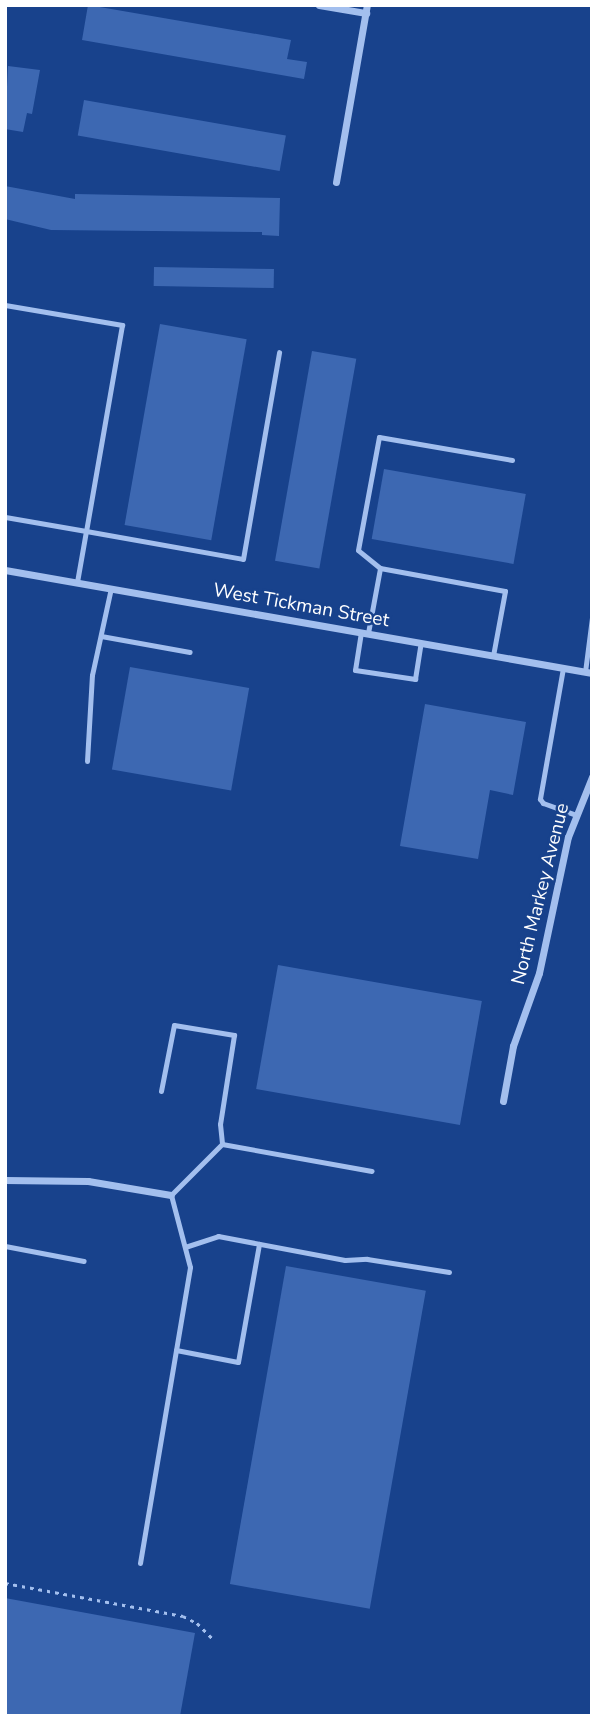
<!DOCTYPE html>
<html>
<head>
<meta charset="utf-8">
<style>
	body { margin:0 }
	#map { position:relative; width:597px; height:1721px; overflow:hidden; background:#18428c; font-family:"Nunito Sans",sans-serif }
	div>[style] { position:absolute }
	.building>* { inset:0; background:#3d68b2; transform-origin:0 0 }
	.path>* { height:2.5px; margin-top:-1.25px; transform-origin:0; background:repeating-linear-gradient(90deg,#a3bfee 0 3.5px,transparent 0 8.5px) }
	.lane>* { height:5px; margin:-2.5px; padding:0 2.5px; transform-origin:2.5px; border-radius:2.5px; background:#a3bfee }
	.street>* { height:7px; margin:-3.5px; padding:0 3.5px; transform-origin:3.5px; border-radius:3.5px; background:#a3bfee }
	span { translate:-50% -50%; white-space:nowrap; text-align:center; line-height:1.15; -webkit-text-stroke:5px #18428c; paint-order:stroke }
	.street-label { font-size:19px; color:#fff }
	.frame { position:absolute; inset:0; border:7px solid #fff; pointer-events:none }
</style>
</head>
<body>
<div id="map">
	<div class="building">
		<div style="clip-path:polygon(88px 5px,291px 40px,287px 59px,307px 62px,304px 79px,82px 40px)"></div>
		<div style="clip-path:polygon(8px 66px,40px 70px,32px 114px,27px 113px,23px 132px,5px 129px)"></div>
		<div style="left:84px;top:100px;width:205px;height:36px;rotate:10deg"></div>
		<div style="clip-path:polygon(5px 186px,75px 199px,75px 194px,280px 198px,279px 236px,262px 235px,262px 232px,51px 230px,5px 219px)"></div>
		<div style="left:154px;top:267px;width:120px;height:19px;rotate:1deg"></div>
		<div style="left:160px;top:324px;width:88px;height:204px;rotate:10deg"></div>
		<div style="left:312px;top:351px;width:45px;height:213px;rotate:10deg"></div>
		<div style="left:384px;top:469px;width:144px;height:71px;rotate:10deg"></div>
		<div style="left:130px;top:667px;width:121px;height:104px;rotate:10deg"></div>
		<div style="clip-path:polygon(425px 704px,526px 722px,513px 795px,490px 790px,478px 859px,400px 846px)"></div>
		<div style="left:278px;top:965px;width:207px;height:126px;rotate:10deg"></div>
		<div style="left:286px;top:1266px;width:142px;height:323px;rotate:10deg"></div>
		<div style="clip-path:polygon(5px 1598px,195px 1633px,180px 1716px,5px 1716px)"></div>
	</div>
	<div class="path">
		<div style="left:5px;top:1583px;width:181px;rotate:10.5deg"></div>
		<div style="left:183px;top:1616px;width:16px;rotate:27deg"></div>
		<div style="left:197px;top:1623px;width:24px;rotate:45deg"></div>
	</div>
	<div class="lane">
		<div style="left:5px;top:305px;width:119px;rotate:9.7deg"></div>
		<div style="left:122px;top:325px;width:209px;rotate:99.9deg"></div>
		<div style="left:86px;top:531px;width:82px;rotate:-170.2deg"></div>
		<div style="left:380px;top:568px;width:28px;rotate:-141deg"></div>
		<div style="left:358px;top:550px;width:115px;rotate:-79.5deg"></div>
		<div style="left:379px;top:437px;width:135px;rotate:9.8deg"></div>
		<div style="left:77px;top:582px;width:52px;rotate:-80deg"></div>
		<div style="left:86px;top:531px;width:159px;rotate:10.1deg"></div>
		<div style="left:243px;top:559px;width:210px;rotate:-80.1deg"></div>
		<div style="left:361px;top:632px;width:38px;rotate:99deg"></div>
		<div style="left:355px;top:670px;width:61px;rotate:8.5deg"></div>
		<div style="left:415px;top:679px;width:36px;rotate:-81deg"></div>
		<div style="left:368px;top:633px;width:66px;rotate:-79.5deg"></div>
		<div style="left:380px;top:568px;width:127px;rotate:10.4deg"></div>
		<div style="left:505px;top:591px;width:66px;rotate:100.5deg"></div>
		<div style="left:101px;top:636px;width:90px;rotate:10.2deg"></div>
		<div style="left:563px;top:668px;width:133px;rotate:100deg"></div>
		<div style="left:540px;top:799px;width:5px;rotate:53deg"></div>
		<div style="left:543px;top:803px;width:35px;rotate:20deg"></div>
		<div style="left:585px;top:672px;width:55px;rotate:-82.7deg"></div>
		<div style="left:87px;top:761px;width:86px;rotate:-86.7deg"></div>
		<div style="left:92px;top:675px;width:89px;rotate:-77.7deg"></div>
		<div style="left:161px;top:1091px;width:67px;rotate:-78.9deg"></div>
		<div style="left:174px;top:1025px;width:61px;rotate:9.5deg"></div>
		<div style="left:234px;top:1035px;width:90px;rotate:98.9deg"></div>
		<div style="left:220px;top:1124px;width:20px;rotate:84deg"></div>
		<div style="left:5px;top:1246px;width:80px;rotate:10.8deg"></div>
		<div style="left:185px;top:1247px;width:35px;rotate:-18deg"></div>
		<div style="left:218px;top:1236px;width:129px;rotate:10.7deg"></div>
		<div style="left:345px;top:1260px;width:22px;rotate:-3deg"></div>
		<div style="left:367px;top:1259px;width:83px;rotate:9deg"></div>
		<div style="left:176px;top:1350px;width:63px;rotate:11deg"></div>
		<div style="left:238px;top:1362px;width:120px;rotate:-79.9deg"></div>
		<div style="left:140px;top:1563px;width:300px;rotate:-80.4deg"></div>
		<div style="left:190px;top:1267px;width:74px;rotate:-104.8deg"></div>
		<div style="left:171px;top:1195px;width:72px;rotate:-45deg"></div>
		<div style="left:222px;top:1144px;width:152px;rotate:10.2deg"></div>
	</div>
	<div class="street">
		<div style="left:319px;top:5px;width:48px;rotate:9.7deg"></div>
		<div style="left:336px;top:182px;width:180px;rotate:-80.1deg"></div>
		<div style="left:5px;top:570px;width:596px;rotate:9.95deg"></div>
		<div style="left:503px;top:1101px;width:56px;rotate:-79.7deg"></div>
		<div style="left:513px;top:1046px;width:77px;rotate:-70.4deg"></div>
		<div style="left:539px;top:973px;width:139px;rotate:-78deg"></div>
		<div style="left:568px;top:837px;width:65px;rotate:-68.2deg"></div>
		<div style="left:5px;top:1180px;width:83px;rotate:0.7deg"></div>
		<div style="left:88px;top:1181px;width:84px;rotate:9.6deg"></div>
	</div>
	<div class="street-label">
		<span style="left:301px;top:606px;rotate:10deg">West Tickman Street</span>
		<span style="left:541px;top:894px;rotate:-76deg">North Markey Avenue</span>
	</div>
	<div class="frame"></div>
</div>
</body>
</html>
